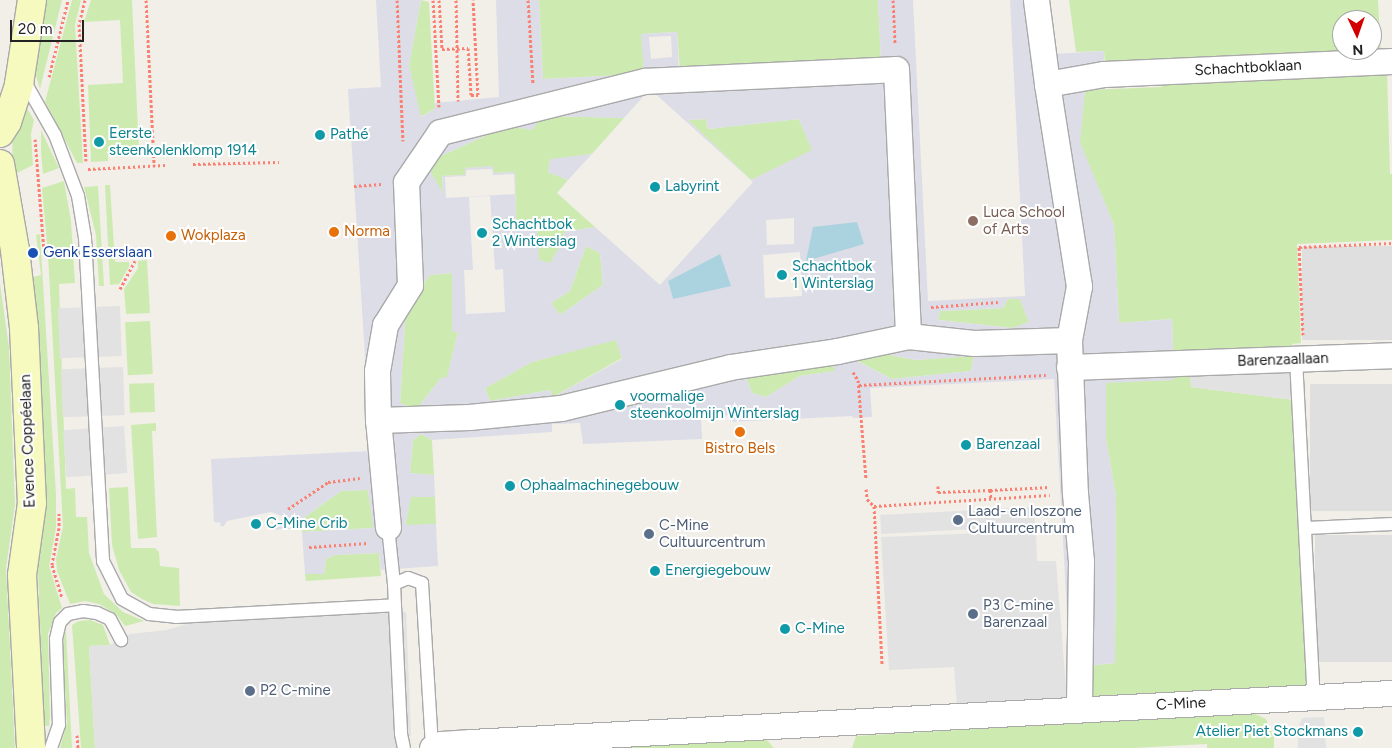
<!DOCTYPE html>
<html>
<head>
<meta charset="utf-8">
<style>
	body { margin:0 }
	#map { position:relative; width:1392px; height:748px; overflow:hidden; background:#f2efe9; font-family:Figtree,sans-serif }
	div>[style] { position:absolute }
	.residential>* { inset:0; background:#e0dfdf; transform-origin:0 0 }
	.grass>* { inset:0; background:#cdebb0; transform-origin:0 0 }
	.parking>* { inset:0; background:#e2e2e2; transform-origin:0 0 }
	.plaza>* { inset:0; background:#dddde8 }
	.water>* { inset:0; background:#aad3df }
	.path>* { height:3px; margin-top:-1.5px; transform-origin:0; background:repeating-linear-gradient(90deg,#fa8072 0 2.5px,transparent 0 5px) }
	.roads { filter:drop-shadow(1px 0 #a9a9a9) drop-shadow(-1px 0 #a9a9a9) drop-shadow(0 1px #a9a9a9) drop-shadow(0 -1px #a9a9a9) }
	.lane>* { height:12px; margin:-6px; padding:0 6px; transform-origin:6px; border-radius:6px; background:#fff }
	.street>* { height:25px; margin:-12.5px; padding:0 12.5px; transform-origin:12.5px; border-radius:12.5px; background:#fff }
	.secondary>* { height:28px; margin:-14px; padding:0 14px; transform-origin:14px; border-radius:14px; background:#f7fabf }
	.dots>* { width:14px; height:14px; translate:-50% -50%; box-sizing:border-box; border:2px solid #fff; border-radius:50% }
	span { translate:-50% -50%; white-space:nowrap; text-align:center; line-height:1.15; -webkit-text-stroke:4px #fff; paint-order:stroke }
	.street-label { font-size:15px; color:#222 }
	.culture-label { font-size:15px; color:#0d838f }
	.left { translate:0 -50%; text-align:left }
	.right { translate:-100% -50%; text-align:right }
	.education-label { font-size:15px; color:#785e54 }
	.food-label { font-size:15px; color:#c56008 }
	.transit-label { font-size:15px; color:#164399 }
	.service-label { font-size:15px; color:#4e5e75 }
	.north { position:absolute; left:1332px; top:10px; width:50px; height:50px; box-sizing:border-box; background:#fff; border:1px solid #a7a7a7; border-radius:50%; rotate:177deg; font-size:14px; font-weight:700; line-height:20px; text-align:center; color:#222 }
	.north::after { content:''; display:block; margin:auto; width:18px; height:22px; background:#d40000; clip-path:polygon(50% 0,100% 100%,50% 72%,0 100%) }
	.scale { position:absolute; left:10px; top:20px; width:74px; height:22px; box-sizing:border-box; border:2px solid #222; border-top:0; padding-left:6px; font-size:15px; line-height:18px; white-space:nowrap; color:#222; -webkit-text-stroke:4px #fff; paint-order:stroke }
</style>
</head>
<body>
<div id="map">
	<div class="residential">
		<div style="left:1392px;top:246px;width:94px;height:90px;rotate:90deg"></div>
		<div style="left:1392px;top:384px;width:127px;height:82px;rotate:90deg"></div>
		<div style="left:1392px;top:535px;width:127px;height:77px;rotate:90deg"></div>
	</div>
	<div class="grass">
		<div style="clip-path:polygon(44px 0,62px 0,40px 89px,35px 72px)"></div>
		<div style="clip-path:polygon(72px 0,81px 0,75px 25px,83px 163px,77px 163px,45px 102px)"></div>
		<div style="clip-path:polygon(91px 0,132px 0,139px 152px,108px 153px,108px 161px,91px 162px,88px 85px,123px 83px,120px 20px,84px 22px)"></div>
		<div style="clip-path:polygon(421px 0,429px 2px,435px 109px,420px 117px,409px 65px)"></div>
		<div style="clip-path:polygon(539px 0,878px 0,881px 61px,680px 71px,677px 32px,642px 34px,644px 74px,543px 79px)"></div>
		<div style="clip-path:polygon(evenodd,1069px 0,1378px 0,1381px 54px,1105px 63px,1104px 51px,1076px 52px,1069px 0,1342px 20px,1372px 20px,1372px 50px,1342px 50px,1342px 20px)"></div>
		<div style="clip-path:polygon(1387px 71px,1390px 174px,1392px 174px,1392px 240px,1297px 244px,1301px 343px,1292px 344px,1292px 349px,1173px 356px,1172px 319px,1119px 323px,1114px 225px,1079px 142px,1085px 90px,1162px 87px,1162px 80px)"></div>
		<div style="clip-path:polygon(22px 100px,34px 120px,31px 134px,33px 165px,13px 175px,12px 135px)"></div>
		<div style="clip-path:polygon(542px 116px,624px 118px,592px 154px,550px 160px,548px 172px,568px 180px,557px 193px,595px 227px,564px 232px,563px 241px,550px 264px,539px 260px,516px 228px,515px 172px,494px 173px,493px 167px,465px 168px,465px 175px,442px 176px,443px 194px,425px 163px,507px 126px)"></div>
		<div style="clip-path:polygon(706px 119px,708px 129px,799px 119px,813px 151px,751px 180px,688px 120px)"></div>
		<div style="clip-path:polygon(41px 130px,59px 168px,43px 174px,41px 152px)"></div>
		<div style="clip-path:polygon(64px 181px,71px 221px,75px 283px,59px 284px,66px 489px,75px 488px,76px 517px,87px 517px,89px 553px,104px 594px,123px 612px,144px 621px,125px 626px,116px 614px,99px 604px,85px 601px,70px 604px,57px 571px,56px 559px,63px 527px,48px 255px,42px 188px)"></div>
		<div style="clip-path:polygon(105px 185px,110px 185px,115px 262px,129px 262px,129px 267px,119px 284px,110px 285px)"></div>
		<div style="clip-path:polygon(98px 186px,104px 286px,99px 286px,96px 235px,84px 187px)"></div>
		<div style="clip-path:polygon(40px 234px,56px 494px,56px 528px,49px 566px,62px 608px,56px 613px,48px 634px,50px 717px,49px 726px,44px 726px,38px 571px,46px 501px,33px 277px,41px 275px,36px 235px)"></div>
		<div style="clip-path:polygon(586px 246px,600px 253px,603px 285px,560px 315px,551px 303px,570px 291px)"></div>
		<div style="clip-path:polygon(147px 260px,150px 313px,126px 314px,124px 289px,138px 268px,138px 261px)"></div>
		<div style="clip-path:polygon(452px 273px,452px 332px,458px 332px,447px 378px,441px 378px,416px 410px,400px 403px,406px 306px,430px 275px)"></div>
		<div style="clip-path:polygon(0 283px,9px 348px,15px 505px,6px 568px,15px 748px,0 748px)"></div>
		<div style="clip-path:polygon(1008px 299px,1020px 299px,1029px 322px,1013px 328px,938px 320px,940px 311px,1003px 308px)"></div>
		<div style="left:150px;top:321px;width:53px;height:25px;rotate:87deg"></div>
		<div style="clip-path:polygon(616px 339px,622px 358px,553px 397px,550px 390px,490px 401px,485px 388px,532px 362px)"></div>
		<div style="clip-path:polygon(863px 350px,916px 360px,974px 355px,971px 371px,892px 379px,846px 355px)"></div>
		<div style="clip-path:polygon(830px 358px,836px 371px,800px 376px,766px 397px,752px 393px,743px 370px)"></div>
		<div style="clip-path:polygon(1174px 373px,1190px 373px,1191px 387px,1294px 400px,1308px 689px,1087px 700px,1088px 666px,1115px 663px,1116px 496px,1106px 439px,1106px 382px,1173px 380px)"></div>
		<div style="left:154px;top:383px;width:29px;height:25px;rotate:88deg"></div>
		<div style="clip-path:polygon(156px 423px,156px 431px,152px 431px,157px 537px,138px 539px,131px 425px)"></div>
		<div style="clip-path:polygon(421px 434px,432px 440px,434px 475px,410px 473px,413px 440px)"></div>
		<div style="clip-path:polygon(128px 487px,131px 548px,155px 548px,159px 552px,160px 566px,179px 568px,180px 606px,153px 604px,142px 599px,131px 592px,119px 570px,112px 545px,109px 488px)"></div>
		<div style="clip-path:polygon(368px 490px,374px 528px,302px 532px,301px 520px,341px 491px)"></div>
		<div style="clip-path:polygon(411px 496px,435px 497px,436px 524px,405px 526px)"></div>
		<div style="clip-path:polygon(379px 553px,381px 576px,306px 581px,305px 574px,324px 574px,326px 559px,335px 555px)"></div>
		<div style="clip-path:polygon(90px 620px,103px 625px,110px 645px,89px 646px,95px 748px,81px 748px,72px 625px,79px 621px)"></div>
		<div style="clip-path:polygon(66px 630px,72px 748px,60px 748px,67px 722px,62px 643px)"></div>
		<div style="clip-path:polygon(1253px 713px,1266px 719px,1274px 737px,1274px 748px,1207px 748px,1207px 744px,1133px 748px,852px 748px,856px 736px)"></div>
		<div style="clip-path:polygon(766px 739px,774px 748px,564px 748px)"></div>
	</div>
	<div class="parking">
		<div style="left:120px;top:306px;width:50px;height:62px;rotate:88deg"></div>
		<div style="left:123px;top:367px;width:48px;height:62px;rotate:88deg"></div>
		<div style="clip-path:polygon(1293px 368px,1294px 400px,1191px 387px,1190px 373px)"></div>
		<div style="left:124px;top:426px;width:47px;height:61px;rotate:86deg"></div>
		<div style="left:1034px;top:507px;width:19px;height:154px;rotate:87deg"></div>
		<div style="clip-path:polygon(1036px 531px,1037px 561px,1056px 561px,1067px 701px,957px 707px,954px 667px,889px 670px,881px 537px)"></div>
		<div style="clip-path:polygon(406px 612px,411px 735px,399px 748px,95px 748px,89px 646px,110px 645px,130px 634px,167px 630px,190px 623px)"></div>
		<div style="clip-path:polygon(1324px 717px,1326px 748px,1298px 748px,1298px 729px,1302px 718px)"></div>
	</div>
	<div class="plaza">
		<div style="clip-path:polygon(evenodd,376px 0,421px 0,409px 65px,421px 117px,435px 109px,435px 103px,499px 97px,496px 0,539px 0,543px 79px,644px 74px,641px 34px,677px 32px,679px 71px,881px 61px,878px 0,913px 0,928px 301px,1025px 296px,1010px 0,1049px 0,1052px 54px,1104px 51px,1105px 89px,1085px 90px,1080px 142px,1114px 225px,1119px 323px,1172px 319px,1174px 380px,1106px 383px,1106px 439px,1116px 496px,1115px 663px,1088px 666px,1072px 702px,1054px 379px,870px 388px,872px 417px,853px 418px,852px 416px,730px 422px,730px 415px,701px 417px,702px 439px,583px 444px,580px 423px,552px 424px,552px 432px,432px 440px,421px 434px,413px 440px,410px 473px,434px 475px,435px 497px,411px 497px,405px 525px,436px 524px,438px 566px,381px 570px,379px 553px,335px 555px,326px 559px,324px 574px,305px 574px,302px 532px,373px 528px,368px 490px,341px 491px,301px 520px,301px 528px,270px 530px,295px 521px,271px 512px,227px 521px,224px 526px,220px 526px,221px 523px,214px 522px,211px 459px,371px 451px,348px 89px,381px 87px,376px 0,671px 36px,672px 57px,651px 59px,649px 37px,671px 36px,376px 0,650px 89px,753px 182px,660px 285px,595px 227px,564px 232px,563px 241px,550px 263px,539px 260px,537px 231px,516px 228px,515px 172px,494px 173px,493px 166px,465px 168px,465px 175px,442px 176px,443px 193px,425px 163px,507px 126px,532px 130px,542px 116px,624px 118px,650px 89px,376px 0,706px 119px,708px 129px,799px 119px,812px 150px,751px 180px,688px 120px,706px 119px,376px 0,492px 169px,493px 175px,514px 174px,515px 194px,446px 198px,445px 177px,466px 176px,466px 170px,492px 169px,376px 0,490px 196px,495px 270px,503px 269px,505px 312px,466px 314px,464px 270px,473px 270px,469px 197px,490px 196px,376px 0,794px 218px,794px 244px,767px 245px,766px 220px,794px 218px,376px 0,586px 246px,600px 253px,603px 285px,560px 315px,551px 303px,570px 291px,586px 246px,376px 0,800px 252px,802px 296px,765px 298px,763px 255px,800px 252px,376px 0,720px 254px,673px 299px,668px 281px,720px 254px,376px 0,452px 273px,452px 332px,458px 332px,447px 377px,441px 378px,416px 410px,400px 403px,406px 306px,430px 275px,452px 273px,376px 0,1008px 299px,1020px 299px,1029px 322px,1012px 328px,938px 320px,940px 311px,1003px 308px,1008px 299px,376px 0,616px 340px,622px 359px,553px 397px,550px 390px,490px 401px,485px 388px,532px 362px,616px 340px,376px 0,863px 350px,916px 360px,974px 356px,971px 371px,892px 379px,847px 356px,863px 350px,376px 0,830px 358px,835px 371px,800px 376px,766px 397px,752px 393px,743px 370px,830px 358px)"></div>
		<div style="clip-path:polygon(592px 154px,568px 180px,548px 172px,550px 159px)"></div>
	</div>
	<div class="water">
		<div style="clip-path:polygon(857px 222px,864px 244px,806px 261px,813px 227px)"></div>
		<div style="clip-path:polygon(720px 254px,731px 286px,673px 299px,668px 281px)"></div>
	</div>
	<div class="path">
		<div style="left:85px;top:0;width:25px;rotate:104deg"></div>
		<div style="left:79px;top:24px;width:137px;rotate:87.1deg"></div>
		<div style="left:146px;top:0;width:166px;rotate:87.2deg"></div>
		<div style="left:397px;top:0;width:141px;rotate:87.6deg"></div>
		<div style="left:433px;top:0;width:107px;rotate:86.8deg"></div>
		<div style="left:439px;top:0;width:49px;rotate:86.5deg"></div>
		<div style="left:442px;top:49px;width:26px;rotate:-2deg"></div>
		<div style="left:468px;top:48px;width:47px;rotate:86.3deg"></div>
		<div style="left:471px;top:95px;width:7px"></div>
		<div style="left:478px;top:95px;width:95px;rotate:-93deg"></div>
		<div style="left:456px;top:0;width:101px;rotate:88.9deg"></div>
		<div style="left:528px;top:0;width:84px;rotate:86.6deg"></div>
		<div style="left:893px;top:0;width:44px;rotate:87.4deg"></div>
		<div style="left:49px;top:77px;width:79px;rotate:-76.1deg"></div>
		<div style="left:35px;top:139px;width:111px;rotate:85.4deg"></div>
		<div style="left:193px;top:164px;width:86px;rotate:-1.3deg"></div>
		<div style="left:88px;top:169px;width:77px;rotate:-3deg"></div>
		<div style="left:354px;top:186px;width:27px;rotate:-4deg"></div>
		<div style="left:120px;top:289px;width:32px;rotate:-62deg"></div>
		<div style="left:931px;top:307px;width:67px;rotate:-4.3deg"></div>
		<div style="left:1303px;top:335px;width:88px;rotate:-92.6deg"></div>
		<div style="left:1299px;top:247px;width:93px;rotate:-2.5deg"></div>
		<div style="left:853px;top:372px;width:9px;rotate:58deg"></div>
		<div style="left:858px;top:380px;width:99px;rotate:85.4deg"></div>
		<div style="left:859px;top:385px;width:187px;rotate:-3.1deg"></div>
		<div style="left:938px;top:486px;width:6px;rotate:90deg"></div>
		<div style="left:938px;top:492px;width:52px;rotate:-2.2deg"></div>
		<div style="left:990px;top:490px;width:9px;rotate:84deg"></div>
		<div style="left:866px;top:489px;width:10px;rotate:84deg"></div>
		<div style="left:867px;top:499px;width:10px;rotate:45deg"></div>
		<div style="left:874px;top:506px;width:158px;rotate:87.1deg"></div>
		<div style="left:990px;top:490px;width:59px;rotate:-2.9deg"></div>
		<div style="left:874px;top:506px;width:176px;rotate:-3.6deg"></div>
		<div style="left:288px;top:509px;width:48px;rotate:-34deg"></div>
		<div style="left:328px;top:482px;width:32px;rotate:-7deg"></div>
		<div style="left:59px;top:513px;width:15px;rotate:90deg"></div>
		<div style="left:59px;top:528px;width:38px;rotate:101deg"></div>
		<div style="left:52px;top:565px;width:34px;rotate:73deg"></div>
		<div style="left:309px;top:547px;width:59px;rotate:-3.9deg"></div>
		<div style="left:77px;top:735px;width:13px;rotate:86deg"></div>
	</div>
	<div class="roads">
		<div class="lane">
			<div style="left:22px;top:77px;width:67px;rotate:60.4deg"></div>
			<div style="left:55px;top:135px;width:65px;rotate:69.3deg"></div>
			<div style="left:78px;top:196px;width:43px;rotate:80.5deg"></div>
			<div style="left:85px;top:238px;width:324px;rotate:86.8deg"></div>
			<div style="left:103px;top:561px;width:42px;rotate:63.4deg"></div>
			<div style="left:122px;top:599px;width:31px;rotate:29deg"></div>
			<div style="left:149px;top:614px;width:27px;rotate:6deg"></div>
			<div style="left:176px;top:617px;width:219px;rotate:-3.1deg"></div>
			<div style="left:1296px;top:359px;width:338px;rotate:87deg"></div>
			<div style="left:388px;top:527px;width:57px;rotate:84deg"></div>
			<div style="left:394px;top:584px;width:150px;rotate:87.3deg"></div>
			<div style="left:401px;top:734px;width:14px;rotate:78deg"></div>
			<div style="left:1307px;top:528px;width:85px;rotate:-2.7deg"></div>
			<div style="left:394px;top:584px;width:15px;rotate:-23deg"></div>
			<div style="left:408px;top:578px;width:15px;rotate:20deg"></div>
			<div style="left:422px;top:583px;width:165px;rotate:86.5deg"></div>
			<div style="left:51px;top:748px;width:24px;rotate:-71deg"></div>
			<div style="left:59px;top:725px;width:86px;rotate:-92deg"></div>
			<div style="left:56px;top:639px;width:17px;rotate:-77deg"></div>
			<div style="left:60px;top:622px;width:11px;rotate:-45deg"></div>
			<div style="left:68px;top:614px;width:15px;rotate:-11deg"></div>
			<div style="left:83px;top:611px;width:14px;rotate:8deg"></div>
			<div style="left:97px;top:613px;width:14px;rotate:25deg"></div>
			<div style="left:110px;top:619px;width:24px;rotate:62deg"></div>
		</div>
		<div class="street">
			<div style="left:1036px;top:0;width:85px;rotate:82.5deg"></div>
			<div style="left:1047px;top:84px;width:205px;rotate:81deg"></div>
			<div style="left:1079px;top:286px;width:55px;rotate:100.5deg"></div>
			<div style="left:1069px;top:340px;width:153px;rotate:87.8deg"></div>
			<div style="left:1075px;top:493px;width:68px;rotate:85deg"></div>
			<div style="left:1081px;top:561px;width:148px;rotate:90.8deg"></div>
			<div style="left:1047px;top:84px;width:58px;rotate:-10deg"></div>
			<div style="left:1104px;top:74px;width:288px;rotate:-2.6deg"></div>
			<div style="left:1069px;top:367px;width:323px;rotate:-2.1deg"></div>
			<div style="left:378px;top:420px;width:91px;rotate:-1.9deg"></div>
			<div style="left:469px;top:417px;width:92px;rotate:-5.6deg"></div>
			<div style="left:561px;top:408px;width:174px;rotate:-13.6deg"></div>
			<div style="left:730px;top:367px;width:108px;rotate:-8.5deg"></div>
			<div style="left:837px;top:351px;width:73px;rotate:-11.9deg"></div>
			<div style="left:908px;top:336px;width:66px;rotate:6.1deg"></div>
			<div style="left:974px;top:343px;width:95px;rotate:-1.8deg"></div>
			<div style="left:388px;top:527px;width:107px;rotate:-95.3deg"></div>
			<div style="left:378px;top:420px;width:49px;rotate:-91.2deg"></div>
			<div style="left:377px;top:371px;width:47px;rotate:-80.1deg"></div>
			<div style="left:385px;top:325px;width:47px;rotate:-58deg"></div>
			<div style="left:410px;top:285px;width:103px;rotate:-92.2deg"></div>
			<div style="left:406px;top:182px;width:60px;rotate:-55.8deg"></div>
			<div style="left:440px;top:132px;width:211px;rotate:-14deg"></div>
			<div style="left:645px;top:81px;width:251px;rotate:-2.7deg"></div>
			<div style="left:896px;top:69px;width:267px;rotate:87.4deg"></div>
			<div style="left:432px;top:748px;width:10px;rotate:-24deg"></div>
			<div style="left:441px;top:744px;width:30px;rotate:-4deg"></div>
			<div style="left:471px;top:742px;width:922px;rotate:-3.05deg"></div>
		</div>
		<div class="secondary">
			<div style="left:0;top:133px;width:13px;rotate:-58deg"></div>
			<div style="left:7px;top:122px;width:40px;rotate:-72deg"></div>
			<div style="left:19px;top:84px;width:85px;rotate:-81.2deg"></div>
			<div style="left:0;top:164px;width:87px;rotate:80.1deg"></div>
			<div style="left:15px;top:250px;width:79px;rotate:83.4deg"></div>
			<div style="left:24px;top:328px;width:175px;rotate:87.4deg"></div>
			<div style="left:32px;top:503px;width:73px;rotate:97.9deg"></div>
			<div style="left:22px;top:575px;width:173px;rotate:87deg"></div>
		</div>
	</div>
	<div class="dots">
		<div style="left:320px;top:135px;background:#0f9aa8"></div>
		<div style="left:99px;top:142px;background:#0f9aa8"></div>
		<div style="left:655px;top:187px;background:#0f9aa8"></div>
		<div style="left:973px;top:221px;background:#8d6e63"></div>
		<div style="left:334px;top:232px;background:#e8710a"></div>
		<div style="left:482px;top:233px;background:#0f9aa8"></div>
		<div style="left:171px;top:236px;background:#e8710a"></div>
		<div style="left:33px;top:253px;background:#1a4fb4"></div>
		<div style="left:782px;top:275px;background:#0f9aa8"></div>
		<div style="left:620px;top:405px;background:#0f9aa8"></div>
		<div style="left:740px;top:432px;background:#e8710a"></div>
		<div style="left:966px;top:445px;background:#0f9aa8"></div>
		<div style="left:510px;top:486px;background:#0f9aa8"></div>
		<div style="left:958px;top:520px;background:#5c6f8a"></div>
		<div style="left:256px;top:524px;background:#0f9aa8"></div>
		<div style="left:649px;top:534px;background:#5c6f8a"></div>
		<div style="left:655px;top:571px;background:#0f9aa8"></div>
		<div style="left:973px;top:614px;background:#5c6f8a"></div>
		<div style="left:785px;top:629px;background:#0f9aa8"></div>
		<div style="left:250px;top:691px;background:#5c6f8a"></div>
		<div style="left:1358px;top:732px;background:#0f9aa8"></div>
	</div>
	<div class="street-label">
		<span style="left:1248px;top:68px;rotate:-3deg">Schachtboklaan</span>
		<span style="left:1283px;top:360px;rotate:-2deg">Barenzaallaan</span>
		<span style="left:28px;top:441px;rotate:-92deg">Evence Coppéelaan</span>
		<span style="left:1181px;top:704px;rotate:-3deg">C-Mine</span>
	</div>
	<div class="culture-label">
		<span class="left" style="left:109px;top:142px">Eerste<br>steenkolenklomp 1914</span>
		<span class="left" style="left:330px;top:135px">Pathé</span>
		<span class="left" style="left:665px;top:187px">Labyrint</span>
		<span class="left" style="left:492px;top:233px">Schachtbok<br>2 Winterslag</span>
		<span class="left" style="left:792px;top:275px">Schachtbok<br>1 Winterslag</span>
		<span class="left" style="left:630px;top:405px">voormalige<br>steenkoolmijn Winterslag</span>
		<span class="left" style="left:976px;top:445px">Barenzaal</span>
		<span class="left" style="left:520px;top:486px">Ophaalmachinegebouw</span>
		<span class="left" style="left:266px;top:524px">C-Mine Crib</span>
		<span class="left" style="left:665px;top:571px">Energiegebouw</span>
		<span class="left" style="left:795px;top:629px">C-Mine</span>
		<span class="right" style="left:1348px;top:732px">Atelier Piet Stockmans</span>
	</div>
	<div class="education-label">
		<span class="left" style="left:983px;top:221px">Luca School<br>of Arts</span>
	</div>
	<div class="food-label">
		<span class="left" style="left:344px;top:232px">Norma</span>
		<span class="left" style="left:181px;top:236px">Wokplaza</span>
		<span style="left:740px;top:449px">Bistro Bels</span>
	</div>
	<div class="transit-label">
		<span class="left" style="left:43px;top:253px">Genk Esserslaan</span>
	</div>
	<div class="service-label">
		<span class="left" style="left:968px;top:520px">Laad- en loszone<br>Cultuurcentrum</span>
		<span class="left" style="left:659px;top:534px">C-Mine<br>Cultuurcentrum</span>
		<span class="left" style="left:983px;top:614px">P3 C-mine<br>Barenzaal</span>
		<span class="left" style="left:260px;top:691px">P2 C-mine</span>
	</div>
	<div class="north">N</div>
	<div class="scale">20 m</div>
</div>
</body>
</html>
